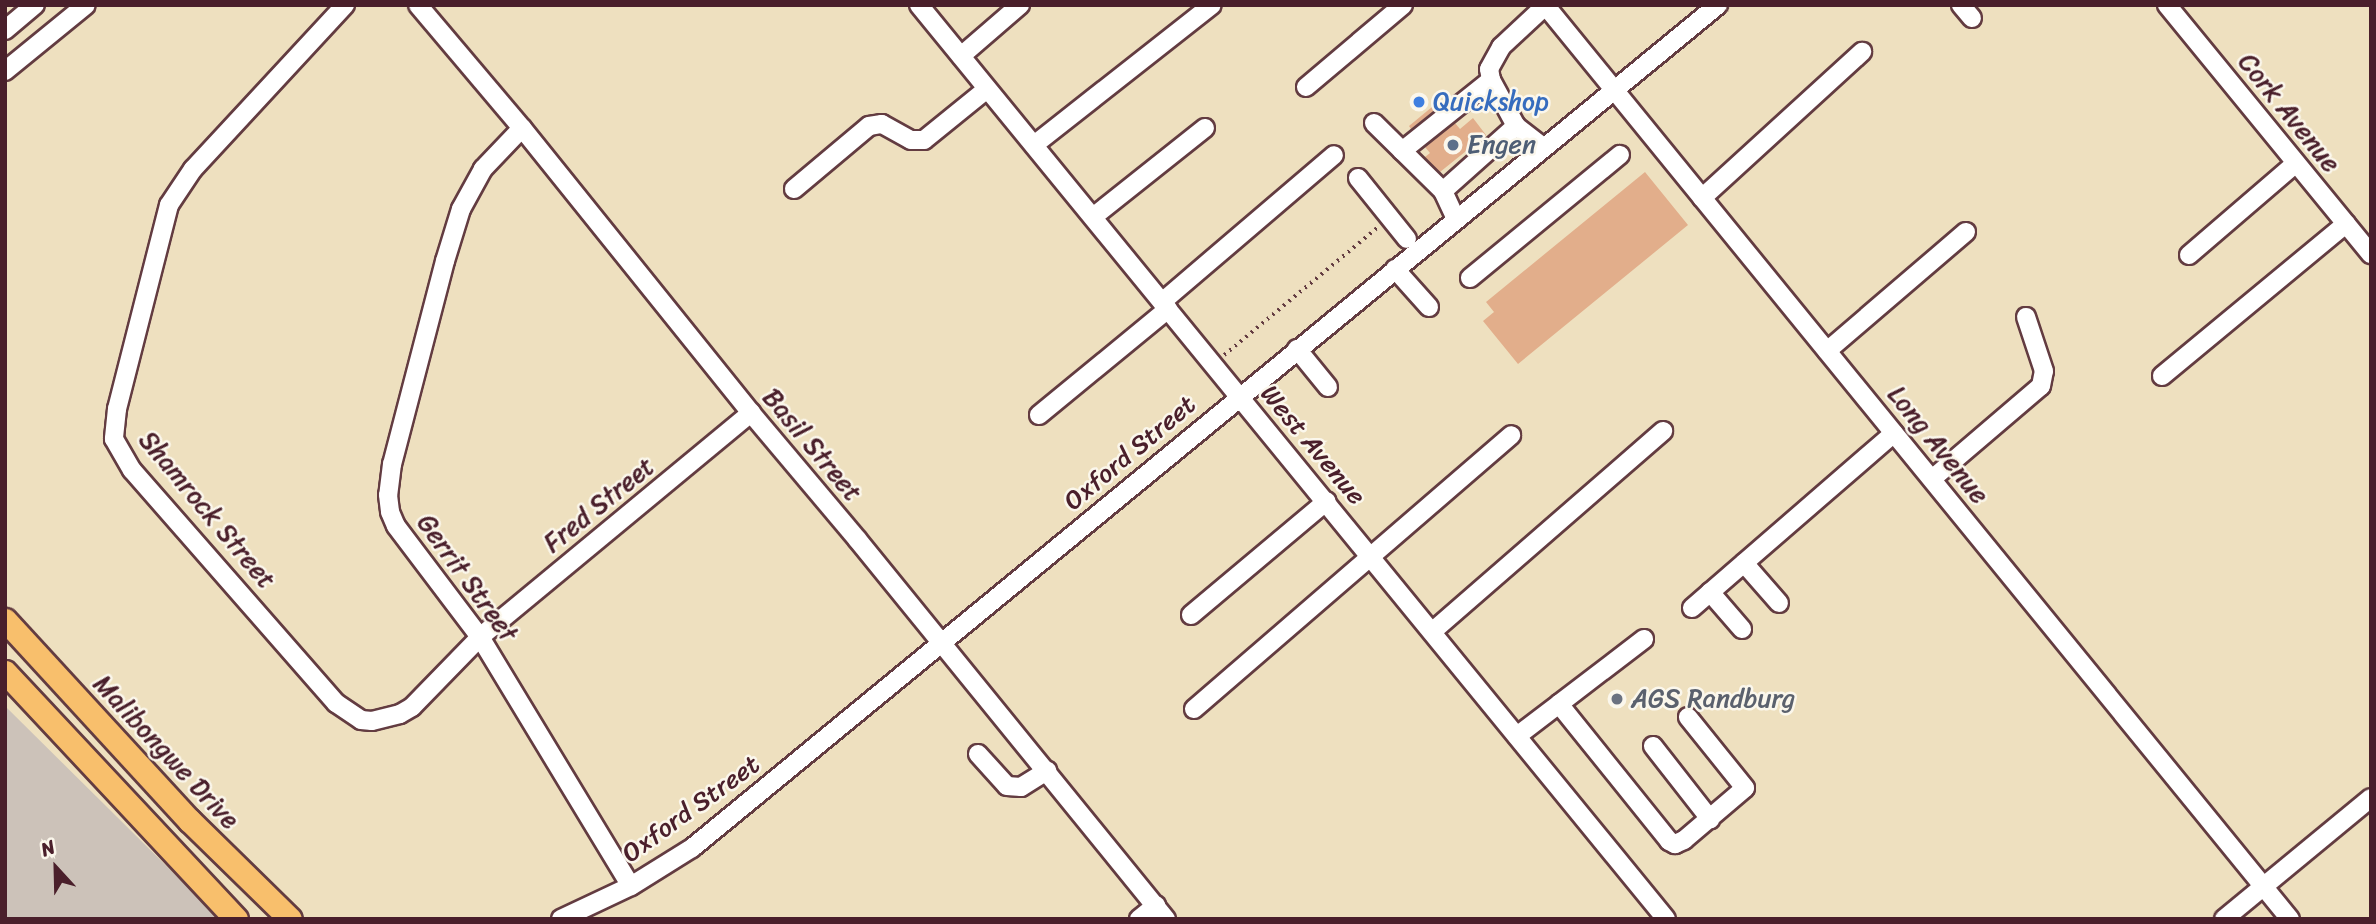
<!DOCTYPE html>
<html>
<head>
<meta charset="utf-8">
<style>
	body { margin:0 }
	#map { position:relative; width:2376px; height:924px; overflow:hidden; background:#eee0bf; font-family:Sriracha,sans-serif }
	div>[style] { position:absolute }
	.industrial>* { inset:0; background:#ccc2b9 }
	.building>* { inset:0; background:#e2ae8b }
	.path>* { height:3.5px; margin-top:-1.75px; transform-origin:0; background:repeating-linear-gradient(90deg,#633c41 0 2px,transparent 0 7px) }
	.roads { filter:drop-shadow(2px 0 #633c41) drop-shadow(-2px 0 #633c41) drop-shadow(0 2px #633c41) drop-shadow(0 -2px #633c41) }
	.minor>* { height:18px; margin:-9px; padding:0 9px; transform-origin:9px; border-radius:9px; background:#fff }
	.major>* { height:23px; margin:-11.5px; padding:0 11.5px; transform-origin:11.5px; border-radius:11.5px; background:#f8bf6c }
	.dots>* { width:19px; height:19px; translate:-50% -50%; box-sizing:border-box; border:4px solid #fbf7ec; border-radius:50% }
	span { translate:-50% -50%; white-space:nowrap; text-align:center; line-height:1.15; -webkit-text-stroke:5px #fbf7ec; paint-order:stroke }
	.shop-label { font-size:26px; color:#366cbe }
	.left { translate:0 -50%; text-align:left }
	.street-label { font-size:26px; color:#4a1f2b }
	.service-label { font-size:26px; color:#4e5e75 }
	.worship-label { font-size:26px; color:#5b616d }
	.frame { position:absolute; inset:0; border:7px solid #4a1f2b; pointer-events:none }
	.north { position:absolute; left:21px; top:833px; width:70px; height:70px; -webkit-text-stroke:5px #fbf7ec; paint-order:stroke; rotate:338deg; font-size:19px; font-weight:700; line-height:28px; text-align:center; color:#4a1f2b }
	.north::after { content:''; display:block; margin:auto; width:24px; height:32px; background:#4a1f2b; clip-path:polygon(50% 0,100% 100%,50% 72%,0 100%) }
</style>
</head>
<body>
<div id="map">
	<div class="industrial">
		<div style="clip-path:polygon(5px 706px,220px 919px,5px 919px)"></div>
	</div>
	<div class="building">
		<div style="clip-path:polygon(1438px 102px,1441px 105px,1411px 129px,1409px 126px)"></div>
		<div style="clip-path:polygon(1473px 118px,1486px 135px,1440px 172px,1425px 157px,1430px 153px,1425px 147px,1455px 123px,1460px 129px)"></div>
		<div style="clip-path:polygon(1645px 172px,1688px 225px,1518px 364px,1483px 321px,1494px 312px,1486px 302px)"></div>
	</div>
	<div class="path">
		<div style="left:1224px;top:355px;width:199px;rotate:-39.7deg"></div>
	</div>
	<div class="roads">
		<div class="minor">
			<div style="left:345px;top:5px;width:224px;rotate:132.8deg"></div>
			<div style="left:193px;top:169px;width:43px;rotate:123.7deg"></div>
			<div style="left:169px;top:205px;width:211px;rotate:104.3deg"></div>
			<div style="left:117px;top:409px;width:30px;rotate:96deg"></div>
			<div style="left:114px;top:439px;width:36px;rotate:60deg"></div>
			<div style="left:132px;top:470px;width:310px;rotate:48.8deg"></div>
			<div style="left:336px;top:703px;width:30px;rotate:34deg"></div>
			<div style="left:361px;top:720px;width:11px;rotate:5deg"></div>
			<div style="left:372px;top:721px;width:29px;rotate:-14deg"></div>
			<div style="left:400px;top:714px;width:14px;rotate:-30deg"></div>
			<div style="left:412px;top:707px;width:98px;rotate:-45.8deg"></div>
			<div style="left:480px;top:637px;width:352px;rotate:-39.6deg"></div>
			<div style="left:418px;top:5px;width:161px;rotate:49.8deg"></div>
			<div style="left:522px;top:128px;width:366px;rotate:51.2deg"></div>
			<div style="left:751px;top:413px;width:165px;rotate:49.9deg"></div>
			<div style="left:857px;top:539px;width:490px;rotate:50.9deg"></div>
			<div style="left:919px;top:5px;width:1180px;rotate:50.74deg"></div>
			<div style="left:1545px;top:5px;width:1179px;rotate:50.82deg"></div>
			<div style="left:1961px;top:5px;width:17px;rotate:50deg"></div>
			<div style="left:2167px;top:5px;width:322px;rotate:50.7deg"></div>
			<div style="left:5px;top:30px;width:39px;rotate:-40deg"></div>
			<div style="left:961px;top:56px;width:78px;rotate:-40.8deg"></div>
			<div style="left:5px;top:71px;width:104px;rotate:-39.2deg"></div>
			<div style="left:1306px;top:87px;width:127px;rotate:-40.2deg"></div>
			<div style="left:1374px;top:123px;width:97px;rotate:44.6deg"></div>
			<div style="left:1516px;top:126px;width:52px;rotate:-118.5deg"></div>
			<div style="left:1491px;top:80px;width:11px;rotate:-100deg"></div>
			<div style="left:1489px;top:69px;width:25px;rotate:-61deg"></div>
			<div style="left:1501px;top:47px;width:60px;rotate:-43deg"></div>
			<div style="left:522px;top:128px;width:57px;rotate:133.6deg"></div>
			<div style="left:483px;top:169px;width:46px;rotate:118.8deg"></div>
			<div style="left:461px;top:209px;width:54px;rotate:107.1deg"></div>
			<div style="left:445px;top:261px;width:210px;rotate:104.6deg"></div>
			<div style="left:392px;top:464px;width:31px;rotate:97deg"></div>
			<div style="left:388px;top:495px;width:17px;rotate:83deg"></div>
			<div style="left:390px;top:512px;width:15px;rotate:67deg"></div>
			<div style="left:396px;top:526px;width:139px;rotate:52.9deg"></div>
			<div style="left:480px;top:637px;width:291px;rotate:58.8deg"></div>
			<div style="left:1034px;top:145px;width:226px;rotate:-38.2deg"></div>
			<div style="left:1402px;top:151px;width:114px;rotate:-38.6deg"></div>
			<div style="left:1358px;top:178px;width:78px;rotate:51.2deg"></div>
			<div style="left:794px;top:189px;width:98px;rotate:-40deg"></div>
			<div style="left:869px;top:126px;width:13px;rotate:-9deg"></div>
			<div style="left:882px;top:124px;width:33px;rotate:29deg"></div>
			<div style="left:911px;top:140px;width:13px"></div>
			<div style="left:924px;top:140px;width:81px;rotate:-39deg"></div>
			<div style="left:1702px;top:198px;width:217px;rotate:-42.4deg"></div>
			<div style="left:1093px;top:217px;width:143px;rotate:-38.5deg"></div>
			<div style="left:1456px;top:219px;width:31px;rotate:-115deg"></div>
			<div style="left:1443px;top:191px;width:98px;rotate:-41.7deg"></div>
			<div style="left:1516px;top:126px;width:34px;rotate:38deg"></div>
			<div style="left:2189px;top:255px;width:141px;rotate:-40.7deg"></div>
			<div style="left:1395px;top:269px;width:51px;rotate:48.2deg"></div>
			<div style="left:1470px;top:278px;width:194px;rotate:-39.4deg"></div>
			<div style="left:1162px;top:302px;width:226px;rotate:-40.5deg"></div>
			<div style="left:1297px;top:349px;width:49px;rotate:50.8deg"></div>
			<div style="left:1827px;top:351px;width:183px;rotate:-40.6deg"></div>
			<div style="left:2162px;top:376px;width:239px;rotate:-39.6deg"></div>
			<div style="left:1039px;top:415px;width:167px;rotate:-39.4deg"></div>
			<div style="left:1932px;top:479px;width:143px;rotate:-40.5deg"></div>
			<div style="left:2041px;top:386px;width:15px;rotate:-79deg"></div>
			<div style="left:2044px;top:371px;width:57px;rotate:-108.4deg"></div>
			<div style="left:1744px;top:563px;width:53px;rotate:48.8deg"></div>
			<div style="left:1710px;top:592px;width:49px;rotate:49.1deg"></div>
			<div style="left:1692px;top:608px;width:267px;rotate:-40.9deg"></div>
			<div style="left:1191px;top:615px;width:177px;rotate:-40deg"></div>
			<div style="left:1433px;top:631px;width:305px;rotate:-41deg"></div>
			<div style="left:1559px;top:704px;width:107px;rotate:-37.4deg"></div>
			<div style="left:1194px;top:709px;width:419px;rotate:-40.8deg"></div>
			<div style="left:1517px;top:736px;width:53px;rotate:-37.3deg"></div>
			<div style="left:1559px;top:704px;width:176px;rotate:51.2deg"></div>
			<div style="left:1669px;top:841px;width:7px;rotate:27deg"></div>
			<div style="left:1675px;top:844px;width:10px;rotate:-24deg"></div>
			<div style="left:1684px;top:840px;width:80px;rotate:-40.4deg"></div>
			<div style="left:1745px;top:788px;width:91px;rotate:-128.8deg"></div>
			<div style="left:1653px;top:746px;width:93px;rotate:52deg"></div>
			<div style="left:978px;top:754px;width:43px;rotate:47.8deg"></div>
			<div style="left:1007px;top:786px;width:14px;rotate:4deg"></div>
			<div style="left:1021px;top:787px;width:31px;rotate:-32deg"></div>
			<div style="left:561px;top:919px;width:77px;rotate:-25.2deg"></div>
			<div style="left:631px;top:886px;width:72px;rotate:-31.9deg"></div>
			<div style="left:692px;top:848px;width:1328px;rotate:-39.41deg"></div>
			<div style="left:1139px;top:919px;width:22px;rotate:-39deg"></div>
			<div style="left:2224px;top:919px;width:190px;rotate:-39.5deg"></div>
		</div>
		<div class="major">
			<div style="left:5px;top:620px;width:272px;rotate:47.4deg"></div>
			<div style="left:189px;top:820px;width:141px;rotate:44.4deg"></div>
			<div style="left:5px;top:672px;width:338px;rotate:46.9deg"></div>
		</div>
	</div>
	<div class="dots">
		<div style="left:1419px;top:102px;background:#3f7fe0"></div>
		<div style="left:1453px;top:145px;background:#5c6f8a"></div>
		<div style="left:1617px;top:699px;background:#6b7280"></div>
	</div>
	<div class="shop-label">
		<span class="left" style="left:1433px;top:102px">Quickshop</span>
	</div>
	<div class="street-label">
		<span style="left:2289px;top:113px;rotate:51deg">Cork Avenue</span>
		<span style="left:812px;top:445px;rotate:50deg">Basil Street</span>
		<span style="left:1313px;top:445px;rotate:50deg">West Avenue</span>
		<span style="left:1938px;top:445px;rotate:51deg">Long Avenue</span>
		<span style="left:1130px;top:453px;rotate:-40deg">Oxford Street</span>
		<span style="left:599px;top:505px;rotate:-39deg">Fred Street</span>
		<span style="left:207px;top:510px;rotate:50deg">Shamrock Street</span>
		<span style="left:467px;top:578px;rotate:54deg">Gerrit Street</span>
		<span style="left:166px;top:752px;rotate:47deg">Malibongwe Drive</span>
		<span style="left:691px;top:809px;rotate:-36deg">Oxford Street</span>
	</div>
	<div class="service-label">
		<span class="left" style="left:1467px;top:145px">Engen</span>
	</div>
	<div class="worship-label">
		<span class="left" style="left:1631px;top:699px">AGS Randburg</span>
	</div>
	<div class="frame"></div>
	<div class="north">N</div>
</div>
</body>
</html>
